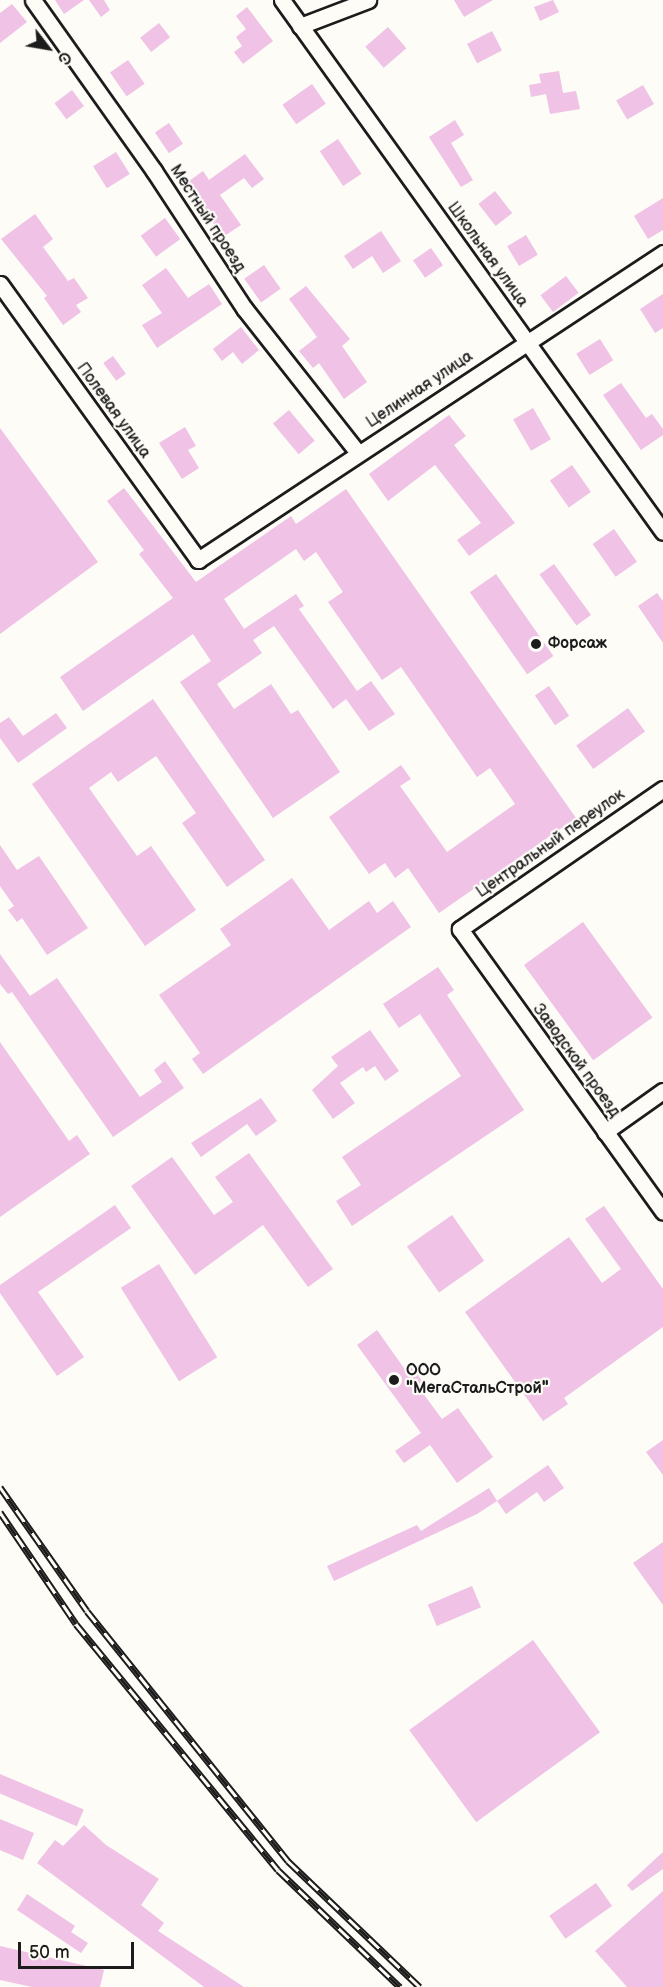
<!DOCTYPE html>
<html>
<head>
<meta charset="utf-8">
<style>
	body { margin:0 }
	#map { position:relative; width:663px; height:1987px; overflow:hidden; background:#fdfcf7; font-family:"Balsamiq Sans",sans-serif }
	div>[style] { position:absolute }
	.building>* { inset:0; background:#efc2e6; transform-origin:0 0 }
	.roads { filter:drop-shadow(2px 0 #1c1c1c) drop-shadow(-2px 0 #1c1c1c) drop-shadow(0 2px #1c1c1c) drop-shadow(0 -2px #1c1c1c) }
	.street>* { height:15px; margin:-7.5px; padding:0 7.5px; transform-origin:7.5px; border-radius:7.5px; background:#fdfcf7 }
	.rail>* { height:7px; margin-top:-3.5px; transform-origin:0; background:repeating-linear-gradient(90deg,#fdfcf7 0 14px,#1c1c1c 0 28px); box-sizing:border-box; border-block:2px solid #1c1c1c }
	.dots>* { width:16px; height:16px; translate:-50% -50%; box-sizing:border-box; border:3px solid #fdfcf7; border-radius:50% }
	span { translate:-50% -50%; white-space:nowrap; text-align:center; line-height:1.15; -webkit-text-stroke:4.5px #fdfcf7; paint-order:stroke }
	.street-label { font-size:16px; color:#1c1c1c }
	.poi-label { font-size:16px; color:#1c1c1c; font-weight:700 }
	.left { translate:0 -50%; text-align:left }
	.north { position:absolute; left:18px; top:18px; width:60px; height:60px; -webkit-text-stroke:4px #fdfcf7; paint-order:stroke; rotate:121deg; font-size:16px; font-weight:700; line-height:24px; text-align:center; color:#1c1c1c }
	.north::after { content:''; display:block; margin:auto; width:21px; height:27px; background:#1c1c1c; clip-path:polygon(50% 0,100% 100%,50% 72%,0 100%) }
	.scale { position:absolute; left:18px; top:1942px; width:116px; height:27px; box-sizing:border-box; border:3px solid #1c1c1c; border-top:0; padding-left:8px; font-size:18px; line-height:21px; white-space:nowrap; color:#1c1c1c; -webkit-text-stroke:4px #fdfcf7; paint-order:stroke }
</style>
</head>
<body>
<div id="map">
	<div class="building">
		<div style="clip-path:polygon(55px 0,84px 0,64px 14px)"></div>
		<div style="clip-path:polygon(89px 0,104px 0,110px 10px,101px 17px)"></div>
		<div style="clip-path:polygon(454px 0,493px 0,464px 17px)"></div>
		<div style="clip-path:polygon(553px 0,559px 12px,540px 21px,534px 7px)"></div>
		<div style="clip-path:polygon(12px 4px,27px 22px,0 43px,0 13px)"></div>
		<div style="clip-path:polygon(247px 7px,273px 41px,243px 64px,234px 52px,242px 46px,236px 37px,246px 29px,236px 16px)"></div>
		<div style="left:159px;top:23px;width:18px;height:24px;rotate:52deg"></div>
		<div style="left:388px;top:27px;width:28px;height:30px;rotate:49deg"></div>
		<div style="left:492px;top:31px;width:22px;height:28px;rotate:63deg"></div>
		<div style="left:128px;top:60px;width:29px;height:22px;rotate:55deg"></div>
		<div style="clip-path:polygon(559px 71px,563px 93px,576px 91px,580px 109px,550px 114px,546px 94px,531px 97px,529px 85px,541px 83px,539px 74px)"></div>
		<div style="left:312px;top:84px;width:24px;height:36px;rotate:55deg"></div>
		<div style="left:643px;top:85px;width:22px;height:31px;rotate:60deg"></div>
		<div style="left:72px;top:90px;width:20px;height:22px;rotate:53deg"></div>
		<div style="clip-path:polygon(455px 120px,464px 135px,451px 143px,473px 180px,461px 187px,429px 137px)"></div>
		<div style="left:169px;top:123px;width:25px;height:17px;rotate:56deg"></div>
		<div style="left:338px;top:139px;width:42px;height:22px;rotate:56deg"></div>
		<div style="left:116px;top:152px;width:26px;height:27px;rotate:58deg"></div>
		<div style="clip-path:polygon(245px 154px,264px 179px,252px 188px,244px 178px,220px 195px,241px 225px,223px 237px,185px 184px,203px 171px,209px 180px)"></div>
		<div style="left:495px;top:191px;width:28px;height:21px;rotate:52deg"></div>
		<div style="clip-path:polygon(663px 198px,663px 230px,648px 239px,634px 216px)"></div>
		<div style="clip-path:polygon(35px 214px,53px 239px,43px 247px,68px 281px,74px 278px,88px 298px,76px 305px,81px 312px,63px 325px,44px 298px,47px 296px,1px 239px)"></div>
		<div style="left:165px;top:218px;width:26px;height:30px;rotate:54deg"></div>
		<div style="clip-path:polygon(381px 231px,401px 261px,383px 273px,372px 256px,353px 269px,344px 256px)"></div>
		<div style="left:526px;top:235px;width:23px;height:22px;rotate:59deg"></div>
		<div style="left:431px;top:248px;width:21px;height:22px;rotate:55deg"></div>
		<div style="left:264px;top:265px;width:29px;height:24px;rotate:55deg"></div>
		<div style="clip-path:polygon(166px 268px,188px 298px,209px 284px,222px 304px,157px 348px,142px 325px,162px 313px,142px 285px)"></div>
		<div style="left:566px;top:276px;width:21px;height:32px;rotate:53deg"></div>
		<div style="clip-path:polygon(306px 286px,350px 339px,342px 346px,367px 382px,344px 399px,319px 363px,313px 368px,299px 351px,317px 337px,289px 299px)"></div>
		<div style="clip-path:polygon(663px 294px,663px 328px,655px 333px,640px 309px)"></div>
		<div style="clip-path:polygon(241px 327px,259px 350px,242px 364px,233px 352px,222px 361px,213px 349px)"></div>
		<div style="left:600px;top:339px;width:25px;height:28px;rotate:58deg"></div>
		<div style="left:113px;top:356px;width:22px;height:12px;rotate:54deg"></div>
		<div style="clip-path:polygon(621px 383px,646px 418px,652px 414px,663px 429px,663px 435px,641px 450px,603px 395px)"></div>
		<div style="left:533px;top:408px;width:36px;height:23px;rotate:60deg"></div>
		<div style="left:289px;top:410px;width:40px;height:21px;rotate:50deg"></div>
		<div style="clip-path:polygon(449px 415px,466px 436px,454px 445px,515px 523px,469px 556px,457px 540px,481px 523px,435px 465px,388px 501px,369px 474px)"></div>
		<div style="clip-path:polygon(185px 427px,196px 446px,188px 450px,199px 468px,182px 479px,159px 443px)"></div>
		<div style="clip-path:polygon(0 428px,98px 562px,0 634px)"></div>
		<div style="left:572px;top:465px;width:33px;height:27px;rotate:55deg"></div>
		<div style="clip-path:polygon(124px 488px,196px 582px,291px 516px,296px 524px,346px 489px,576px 818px,439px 913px,408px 868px,395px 878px,385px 863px,369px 874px,329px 817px,401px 765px,411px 779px,400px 786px,447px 852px,515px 804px,490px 768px,477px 777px,401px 667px,382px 680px,328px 602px,343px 592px,316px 552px,304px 561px,296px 549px,224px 599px,244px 629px,296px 594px,304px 606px,299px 609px,357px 691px,371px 681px,395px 714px,369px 731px,346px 699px,333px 709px,274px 626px,253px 640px,262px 653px,217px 684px,234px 709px,271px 684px,291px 714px,298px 710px,340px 772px,273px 818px,180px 682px,211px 661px,193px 634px,83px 711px,60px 677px,173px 598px,139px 554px,144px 550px,107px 501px)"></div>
		<div style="left:614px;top:529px;width:40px;height:26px;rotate:55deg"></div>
		<div style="left:554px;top:564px;width:63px;height:18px;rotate:54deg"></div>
		<div style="left:496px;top:574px;width:100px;height:32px;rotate:55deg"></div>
		<div style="clip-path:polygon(657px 593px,663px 601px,663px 643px,638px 606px)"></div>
		<div style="left:549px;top:686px;width:36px;height:17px;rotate:56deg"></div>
		<div style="clip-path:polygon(153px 699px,265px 860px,227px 887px,182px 823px,196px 813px,156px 756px,118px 782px,111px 772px,89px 788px,137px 856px,151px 846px,196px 910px,145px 946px,32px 784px)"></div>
		<div style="left:628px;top:708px;width:29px;height:64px;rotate:54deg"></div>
		<div style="clip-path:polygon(56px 713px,67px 728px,18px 763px,0 738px,0 723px,9px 717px,23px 736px)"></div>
		<div style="clip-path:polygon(0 845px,17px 870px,39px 856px,88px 928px,47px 955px,22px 918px,17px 922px,8px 910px,14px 906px,0 886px)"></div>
		<div style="clip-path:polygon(292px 878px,329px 930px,369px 901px,377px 913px,393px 901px,411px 927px,203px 1074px,192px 1059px,200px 1053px,159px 995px,231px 945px,220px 929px)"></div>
		<div style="left:583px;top:922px;width:118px;height:73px;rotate:54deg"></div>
		<div style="clip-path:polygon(0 954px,30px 996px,57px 978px,140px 1097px,162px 1082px,154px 1070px,165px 1061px,184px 1088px,113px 1137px,12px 992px,8px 994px,0 984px)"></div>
		<div style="clip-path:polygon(438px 967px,454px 990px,447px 995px,524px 1110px,352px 1226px,336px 1201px,361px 1185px,342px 1157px,461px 1076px,420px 1014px,399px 1028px,383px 1004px)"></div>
		<div style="clip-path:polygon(370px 1030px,399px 1071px,385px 1081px,375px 1066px,366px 1072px,363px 1067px,340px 1083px,355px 1103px,333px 1119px,312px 1090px,338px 1066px,331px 1057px)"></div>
		<div style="clip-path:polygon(0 1042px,69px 1141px,77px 1135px,90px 1154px,0 1217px)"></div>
		<div style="clip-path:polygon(261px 1098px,277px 1121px,256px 1136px,247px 1124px,201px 1157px,191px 1143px)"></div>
		<div style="clip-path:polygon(249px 1153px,333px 1269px,308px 1287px,263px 1225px,195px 1275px,131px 1186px,172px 1157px,214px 1215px,233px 1202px,215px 1177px)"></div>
		<div style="clip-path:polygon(115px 1205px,131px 1228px,38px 1292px,84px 1357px,57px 1376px,0 1293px,0 1285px)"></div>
		<div style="clip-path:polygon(604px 1206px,663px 1289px,663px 1327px,564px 1398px,568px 1404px,543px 1421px,465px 1312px,569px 1237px,602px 1283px,621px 1269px,585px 1219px)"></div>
		<div style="left:452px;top:1215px;width:56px;height:55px;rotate:55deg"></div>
		<div style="left:159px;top:1264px;width:110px;height:45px;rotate:58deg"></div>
		<div style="clip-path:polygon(377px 1330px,406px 1371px,412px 1367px,427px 1388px,422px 1392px,442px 1419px,458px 1408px,493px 1457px,457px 1483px,430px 1445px,404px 1463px,395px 1451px,421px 1433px,357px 1345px)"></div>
		<div style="clip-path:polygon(663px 1440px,663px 1475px,646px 1452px)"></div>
		<div style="clip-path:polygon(548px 1465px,564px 1488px,544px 1502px,537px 1492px,506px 1514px,497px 1501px)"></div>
		<div style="clip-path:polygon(489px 1488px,497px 1501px,477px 1514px,334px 1581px,327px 1566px,417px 1525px,421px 1531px)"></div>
		<div style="clip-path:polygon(663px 1542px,663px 1605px,633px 1563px)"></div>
		<div style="left:472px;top:1586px;width:23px;height:48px;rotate:67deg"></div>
		<div style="left:533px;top:1640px;width:114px;height:153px;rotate:54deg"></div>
		<div style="left:0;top:1774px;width:91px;height:18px;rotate:23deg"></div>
		<div style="clip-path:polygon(0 1819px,34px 1833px,23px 1860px,0 1850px)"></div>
		<div style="clip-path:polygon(84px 1825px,106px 1845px,159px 1879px,141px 1905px,164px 1923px,158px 1931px,244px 1987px,204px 1987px,37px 1863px,55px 1840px,63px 1846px)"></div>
		<div style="clip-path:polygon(663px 1852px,663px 1869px,632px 1891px,627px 1885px)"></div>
		<div style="left:596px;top:1883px;width:28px;height:57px;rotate:55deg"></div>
		<div style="clip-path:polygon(663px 1891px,663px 1987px,627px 1987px,595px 1951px)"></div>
		<div style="clip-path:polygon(27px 1894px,75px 1926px,71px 1932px,88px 1943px,81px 1953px,17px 1910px)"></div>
		<div style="clip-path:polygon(0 1946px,104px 1970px,100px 1987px,32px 1987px,0 1980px)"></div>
	</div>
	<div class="roads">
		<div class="street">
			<div style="left:33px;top:0;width:209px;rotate:54.7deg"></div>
			<div style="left:154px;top:171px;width:164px;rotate:56.7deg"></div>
			<div style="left:244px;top:308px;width:184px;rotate:51.8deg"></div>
			<div style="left:282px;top:0;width:654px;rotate:54.39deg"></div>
			<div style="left:300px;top:26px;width:73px;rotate:-20.9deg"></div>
			<div style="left:0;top:284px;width:340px;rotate:54.3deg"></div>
			<div style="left:198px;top:560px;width:557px;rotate:-33.43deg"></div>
			<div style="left:663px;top:789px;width:247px;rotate:145.4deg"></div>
			<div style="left:460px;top:929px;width:348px;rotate:54.3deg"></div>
			<div style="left:605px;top:1132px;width:71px;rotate:-35.3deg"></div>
		</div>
	</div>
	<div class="rail">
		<div style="left:0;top:1487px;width:151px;rotate:54.9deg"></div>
		<div style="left:87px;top:1611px;width:321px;rotate:51.2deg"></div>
		<div style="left:288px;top:1861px;width:182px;rotate:43.7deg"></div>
		<div style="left:0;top:1512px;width:135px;rotate:55.8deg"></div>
		<div style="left:76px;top:1624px;width:318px;rotate:50.6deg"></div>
		<div style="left:278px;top:1870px;width:169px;rotate:43.8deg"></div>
	</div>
	<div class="dots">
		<div style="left:536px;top:644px;background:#1c1c1c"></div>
		<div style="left:394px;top:1380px;background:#1c1c1c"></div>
	</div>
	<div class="street-label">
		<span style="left:207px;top:219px;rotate:57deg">Местный проезд</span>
		<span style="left:487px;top:255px;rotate:54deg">Школьная улица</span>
		<span style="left:420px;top:390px;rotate:-34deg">Целинная улица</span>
		<span style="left:113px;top:411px;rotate:54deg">Полевая улица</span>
		<span style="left:551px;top:844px;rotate:-35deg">Центральный переулок</span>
		<span style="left:576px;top:1061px;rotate:54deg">Заводской проезд</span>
	</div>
	<div class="poi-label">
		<span class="left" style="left:548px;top:644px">Форсаж</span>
		<span class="left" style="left:406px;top:1380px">ООО<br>"МегаСтальСтрой"</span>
	</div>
	<div class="north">С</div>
	<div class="scale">50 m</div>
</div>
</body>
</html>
